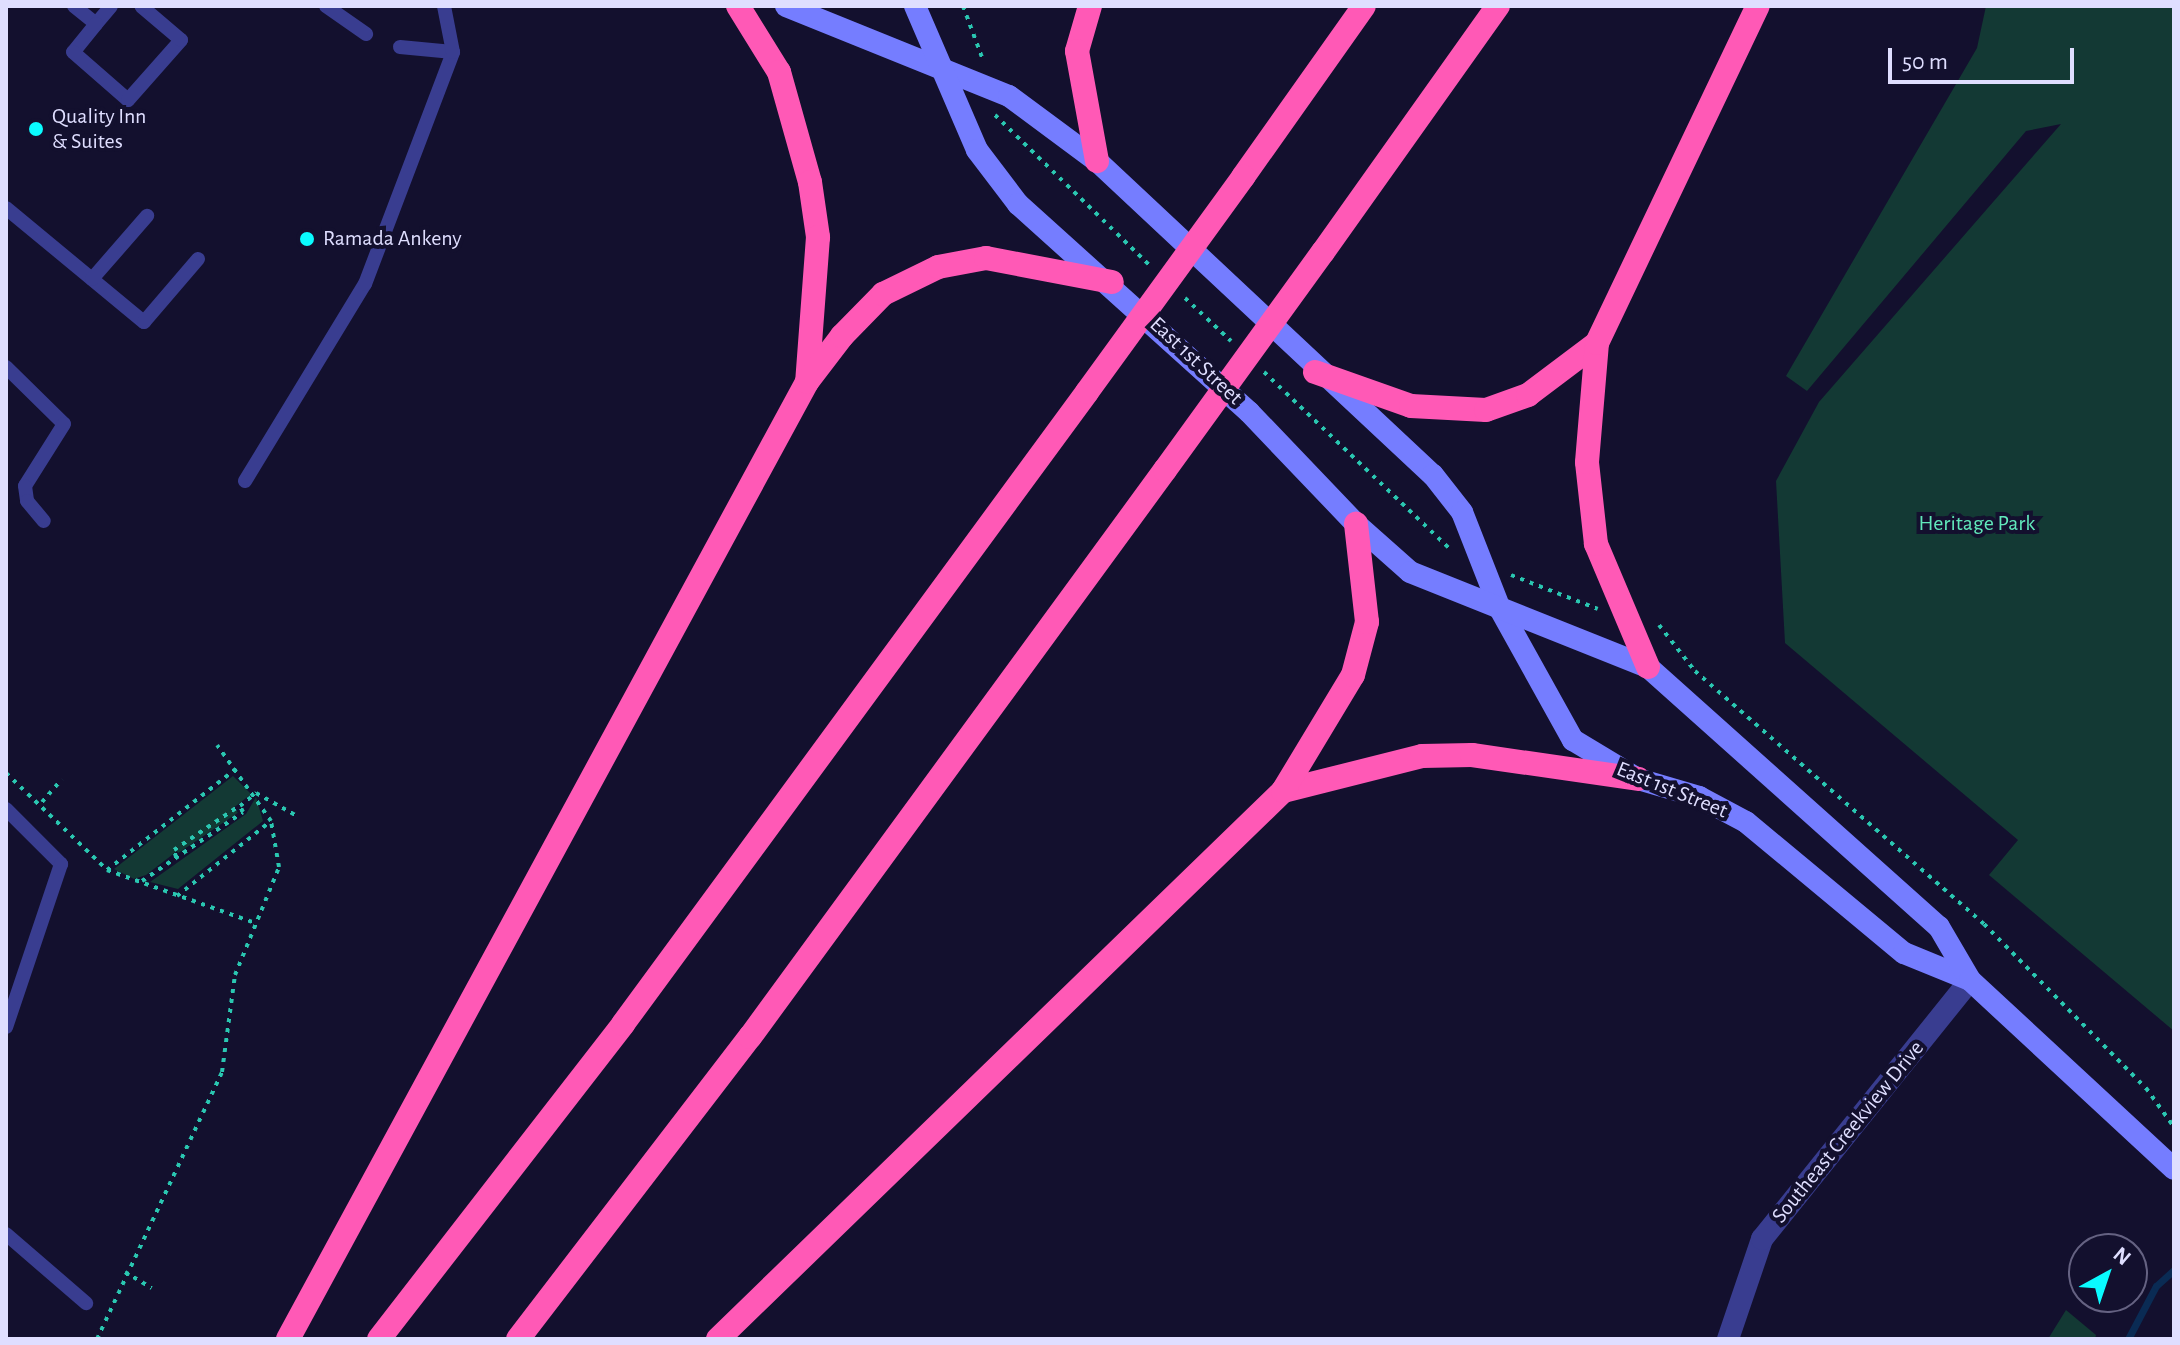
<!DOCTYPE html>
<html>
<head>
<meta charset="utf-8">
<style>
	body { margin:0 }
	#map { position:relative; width:2180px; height:1345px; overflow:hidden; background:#13102e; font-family:"Alegreya Sans",sans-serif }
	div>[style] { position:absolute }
	.green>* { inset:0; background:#133934; transform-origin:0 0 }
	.stream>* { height:7px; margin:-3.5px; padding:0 3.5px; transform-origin:3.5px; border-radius:3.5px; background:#0a2b54 }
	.path>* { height:4px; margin-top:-2px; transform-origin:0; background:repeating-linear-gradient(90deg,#2ac7b1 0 4px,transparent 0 10px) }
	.service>* { height:14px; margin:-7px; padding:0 7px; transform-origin:7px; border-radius:7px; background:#393d90 }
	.minor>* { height:22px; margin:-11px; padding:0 11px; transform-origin:11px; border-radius:11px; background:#393d90 }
	.secondary>* { height:22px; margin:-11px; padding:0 11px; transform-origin:11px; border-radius:11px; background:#757dff }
	.motorway>* { height:24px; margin:-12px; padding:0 12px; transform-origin:12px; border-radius:12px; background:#ff59b6 }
	.motorway-bridge>* { height:24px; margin:-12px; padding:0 12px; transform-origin:12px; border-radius:12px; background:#ff59b6 }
	.dots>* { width:22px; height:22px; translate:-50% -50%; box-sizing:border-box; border:4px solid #13102e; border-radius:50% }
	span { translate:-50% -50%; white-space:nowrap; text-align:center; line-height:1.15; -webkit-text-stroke:8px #13102e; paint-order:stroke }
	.poi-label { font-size:22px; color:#dfdeff }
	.left { translate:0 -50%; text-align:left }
	.street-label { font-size:22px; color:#dfdeff }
	.park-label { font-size:22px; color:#61e8bb }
	.frame { position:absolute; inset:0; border:8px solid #dfdeff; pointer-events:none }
	.north { position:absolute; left:2068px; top:1233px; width:80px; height:80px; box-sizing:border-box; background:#13102e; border:2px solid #656282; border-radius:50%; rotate:40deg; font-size:22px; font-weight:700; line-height:32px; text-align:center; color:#dfdeff }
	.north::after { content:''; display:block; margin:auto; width:28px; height:36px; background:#0afbff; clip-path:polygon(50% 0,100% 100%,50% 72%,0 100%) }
	.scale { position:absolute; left:1888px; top:48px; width:186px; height:36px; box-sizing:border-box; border:4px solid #dfdeff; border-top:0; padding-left:10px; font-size:24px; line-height:28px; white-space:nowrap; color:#dfdeff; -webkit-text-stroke:6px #13102e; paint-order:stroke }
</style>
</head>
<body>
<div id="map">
	<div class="green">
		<div style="clip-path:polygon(1986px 6px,2174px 6px,2174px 1031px,1989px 875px,2018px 840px,1785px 643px,1776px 481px,1819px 402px,2061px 124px,2026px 131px,1807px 391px,1786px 376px,1977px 48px)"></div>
		<div style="clip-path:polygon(233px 776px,251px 794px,241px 802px,146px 875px,134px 879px,114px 869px)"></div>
		<div style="clip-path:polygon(256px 797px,263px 821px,178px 889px,150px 882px,246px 814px)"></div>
		<div style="left:234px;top:807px;width:7px;height:72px;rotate:56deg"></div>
		<div style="clip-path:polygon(2066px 1310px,2096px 1335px,2095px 1339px,2048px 1339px)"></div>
	</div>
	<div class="stream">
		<div style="left:2128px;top:1339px;width:60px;rotate:-62.2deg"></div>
		<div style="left:2156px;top:1286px;width:24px;rotate:-42deg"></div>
	</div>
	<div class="path">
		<div style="left:963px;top:6px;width:58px;rotate:69.7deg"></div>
		<div style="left:995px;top:115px;width:215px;rotate:44.2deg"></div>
		<div style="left:1185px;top:298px;width:63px;rotate:43.1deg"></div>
		<div style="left:1264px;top:372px;width:258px;rotate:43.6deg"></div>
		<div style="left:1511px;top:575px;width:93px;rotate:21.3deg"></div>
		<div style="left:1659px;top:625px;width:58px;rotate:52deg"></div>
		<div style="left:1695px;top:671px;width:384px;rotate:41.2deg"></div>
		<div style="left:1984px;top:924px;width:231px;rotate:45.4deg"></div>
		<div style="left:2146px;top:1088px;width:48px;rotate:54.3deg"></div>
		<div style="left:6px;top:773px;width:140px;rotate:43.8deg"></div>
		<div style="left:107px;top:870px;width:157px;rotate:19.7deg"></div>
		<div style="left:42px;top:802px;width:30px;rotate:-49deg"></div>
		<div style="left:176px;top:857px;width:7px;rotate:-106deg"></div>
		<div style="left:174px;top:850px;width:78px;rotate:-34.1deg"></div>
		<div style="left:107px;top:870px;width:165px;rotate:-38.1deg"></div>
		<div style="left:142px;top:881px;width:122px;rotate:-34.3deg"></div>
		<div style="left:243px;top:812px;width:7px;rotate:-117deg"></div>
		<div style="left:240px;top:806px;width:21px;rotate:-39deg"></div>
		<div style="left:256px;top:793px;width:47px;rotate:29.3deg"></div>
		<div style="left:177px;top:896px;width:120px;rotate:-38.6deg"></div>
		<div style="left:125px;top:1272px;width:31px;rotate:31deg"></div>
		<div style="left:97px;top:1339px;width:295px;rotate:-64.9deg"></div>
		<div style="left:222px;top:1072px;width:98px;rotate:-82.4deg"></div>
		<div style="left:235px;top:975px;width:117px;rotate:-67.8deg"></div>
		<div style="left:279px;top:867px;width:47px;rotate:-99.9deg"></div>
		<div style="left:271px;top:821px;width:93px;rotate:-125.4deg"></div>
	</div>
	<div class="service">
		<div style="left:74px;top:6px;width:28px;rotate:39deg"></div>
		<div style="left:96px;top:24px;width:23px;rotate:-50deg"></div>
		<div style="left:326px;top:6px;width:49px;rotate:35deg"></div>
		<div style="left:96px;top:24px;width:36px;rotate:129deg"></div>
		<div style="left:73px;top:52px;width:73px;rotate:41.1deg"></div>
		<div style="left:128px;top:100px;width:80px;rotate:-48.5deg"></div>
		<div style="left:181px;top:40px;width:52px;rotate:-139.6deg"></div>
		<div style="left:400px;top:47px;width:53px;rotate:5.4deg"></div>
		<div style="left:6px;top:208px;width:179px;rotate:39.6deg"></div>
		<div style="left:144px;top:322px;width:83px;rotate:-49.4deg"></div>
		<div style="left:92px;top:279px;width:84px;rotate:-48.9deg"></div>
		<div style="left:6px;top:367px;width:81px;rotate:44.5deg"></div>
		<div style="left:64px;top:424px;width:73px;rotate:122.2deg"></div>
		<div style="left:25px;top:486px;width:15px;rotate:82deg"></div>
		<div style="left:27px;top:501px;width:26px;rotate:50deg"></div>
		<div style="left:245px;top:481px;width:231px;rotate:-58.7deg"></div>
		<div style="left:365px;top:284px;width:248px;rotate:-69.2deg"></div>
		<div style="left:453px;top:52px;width:47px;rotate:-101.1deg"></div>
		<div style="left:6px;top:809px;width:78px;rotate:45deg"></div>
		<div style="left:61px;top:864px;width:172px;rotate:108.6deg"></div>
		<div style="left:6px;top:1234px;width:106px;rotate:40.8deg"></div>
	</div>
	<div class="minor">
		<div style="left:1728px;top:1339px;width:106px;rotate:-71.2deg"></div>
		<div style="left:1762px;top:1239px;width:332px;rotate:-51.2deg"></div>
	</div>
	<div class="secondary">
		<div style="left:786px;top:6px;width:240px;rotate:22deg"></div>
		<div style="left:1009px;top:96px;width:109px;rotate:36.5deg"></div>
		<div style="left:1097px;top:161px;width:460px;rotate:43.1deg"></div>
		<div style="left:1433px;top:475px;width:47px;rotate:51.9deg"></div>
		<div style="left:1462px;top:512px;width:104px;rotate:68.6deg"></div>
		<div style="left:1500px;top:609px;width:150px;rotate:60.9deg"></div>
		<div style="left:1573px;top:740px;width:76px;rotate:31deg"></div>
		<div style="left:1638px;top:779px;width:64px;rotate:16.4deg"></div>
		<div style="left:1699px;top:797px;width:53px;rotate:28deg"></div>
		<div style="left:1746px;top:822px;width:205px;rotate:39.7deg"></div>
		<div style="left:1904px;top:953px;width:71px;rotate:22.2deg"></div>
		<div style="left:915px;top:6px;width:157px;rotate:66.7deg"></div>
		<div style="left:977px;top:150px;width:68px;rotate:52.8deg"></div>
		<div style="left:1018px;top:204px;width:311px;rotate:42deg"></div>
		<div style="left:1249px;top:412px;width:155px;rotate:46.3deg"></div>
		<div style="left:1356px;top:524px;width:72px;rotate:41.6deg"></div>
		<div style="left:1410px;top:572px;width:256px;rotate:21.8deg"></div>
		<div style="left:1648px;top:667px;width:390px;rotate:41.8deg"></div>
		<div style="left:1939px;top:927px;width:61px;rotate:59.7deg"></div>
		<div style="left:1970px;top:980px;width:278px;rotate:42.8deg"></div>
	</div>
	<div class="motorway">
		<div style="left:738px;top:6px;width:78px;rotate:58.2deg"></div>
		<div style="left:779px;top:72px;width:114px;rotate:74.3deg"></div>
		<div style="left:810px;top:182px;width:56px;rotate:81.7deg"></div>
		<div style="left:818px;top:237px;width:145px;rotate:94.3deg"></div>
		<div style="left:1090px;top:6px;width:47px;rotate:106.1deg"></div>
		<div style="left:1077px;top:51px;width:112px;rotate:79.7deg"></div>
		<div style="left:1243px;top:177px;width:209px;rotate:-54.7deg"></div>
		<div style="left:1323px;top:252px;width:302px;rotate:-54.6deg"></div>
		<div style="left:1315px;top:372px;width:102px;rotate:19.5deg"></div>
		<div style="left:1411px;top:406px;width:75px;rotate:3.1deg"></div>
		<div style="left:1486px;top:410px;width:45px;rotate:-19.7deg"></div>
		<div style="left:1528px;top:395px;width:86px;rotate:-37deg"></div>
		<div style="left:1648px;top:667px;width:134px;rotate:-112.9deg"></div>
		<div style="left:1596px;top:544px;width:82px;rotate:-96.3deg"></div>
		<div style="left:1587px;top:462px;width:119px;rotate:-85.2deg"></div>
		<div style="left:1597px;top:343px;width:373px;rotate:-64.5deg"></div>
		<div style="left:1283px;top:791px;width:143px;rotate:-14.1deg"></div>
		<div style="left:1422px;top:756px;width:50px;rotate:-1.1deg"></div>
		<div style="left:1472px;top:755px;width:168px;rotate:8.2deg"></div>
		<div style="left:288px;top:1339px;width:1089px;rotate:-61.53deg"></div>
		<div style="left:807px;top:382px;width:58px;rotate:-52.7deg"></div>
		<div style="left:842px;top:336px;width:59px;rotate:-45.7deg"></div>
		<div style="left:883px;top:294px;width:61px;rotate:-26.1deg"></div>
		<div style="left:938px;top:267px;width:49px;rotate:-10.6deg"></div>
		<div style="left:986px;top:258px;width:128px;rotate:10.8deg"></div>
		<div style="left:379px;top:1339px;width:398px;rotate:-52.2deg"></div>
		<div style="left:623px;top:1024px;width:784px;rotate:-53.71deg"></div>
		<div style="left:518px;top:1339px;width:381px;rotate:-52.5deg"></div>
		<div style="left:750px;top:1037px;width:703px;rotate:-53.8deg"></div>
		<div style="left:718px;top:1339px;width:787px;rotate:-44.12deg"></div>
		<div style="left:1283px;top:791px;width:135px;rotate:-58.9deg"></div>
		<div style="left:1353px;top:675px;width:55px;rotate:-75.2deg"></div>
		<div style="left:1367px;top:622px;width:99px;rotate:-96.4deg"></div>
	</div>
	<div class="motorway-bridge">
		<div style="left:1087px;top:392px;width:266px;rotate:-54deg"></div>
		<div style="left:1165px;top:470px;width:269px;rotate:-54.1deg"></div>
	</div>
	<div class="dots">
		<div style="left:36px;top:129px;background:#0afbff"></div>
		<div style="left:307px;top:239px;background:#0afbff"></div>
	</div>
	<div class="poi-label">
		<span class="left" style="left:52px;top:129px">Quality Inn<br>&amp; Suites</span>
		<span class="left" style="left:323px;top:239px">Ramada Ankeny</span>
	</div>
	<div class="street-label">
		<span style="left:1196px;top:361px;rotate:43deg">East 1st Street</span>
		<span style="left:1672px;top:790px;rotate:22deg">East 1st Street</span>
		<span style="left:1848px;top:1132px;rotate:-51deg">Southeast Creekview Drive</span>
	</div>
	<div class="park-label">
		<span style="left:1977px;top:524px">Heritage Park</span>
	</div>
	<div class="frame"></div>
	<div class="north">N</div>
	<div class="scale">50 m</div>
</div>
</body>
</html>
